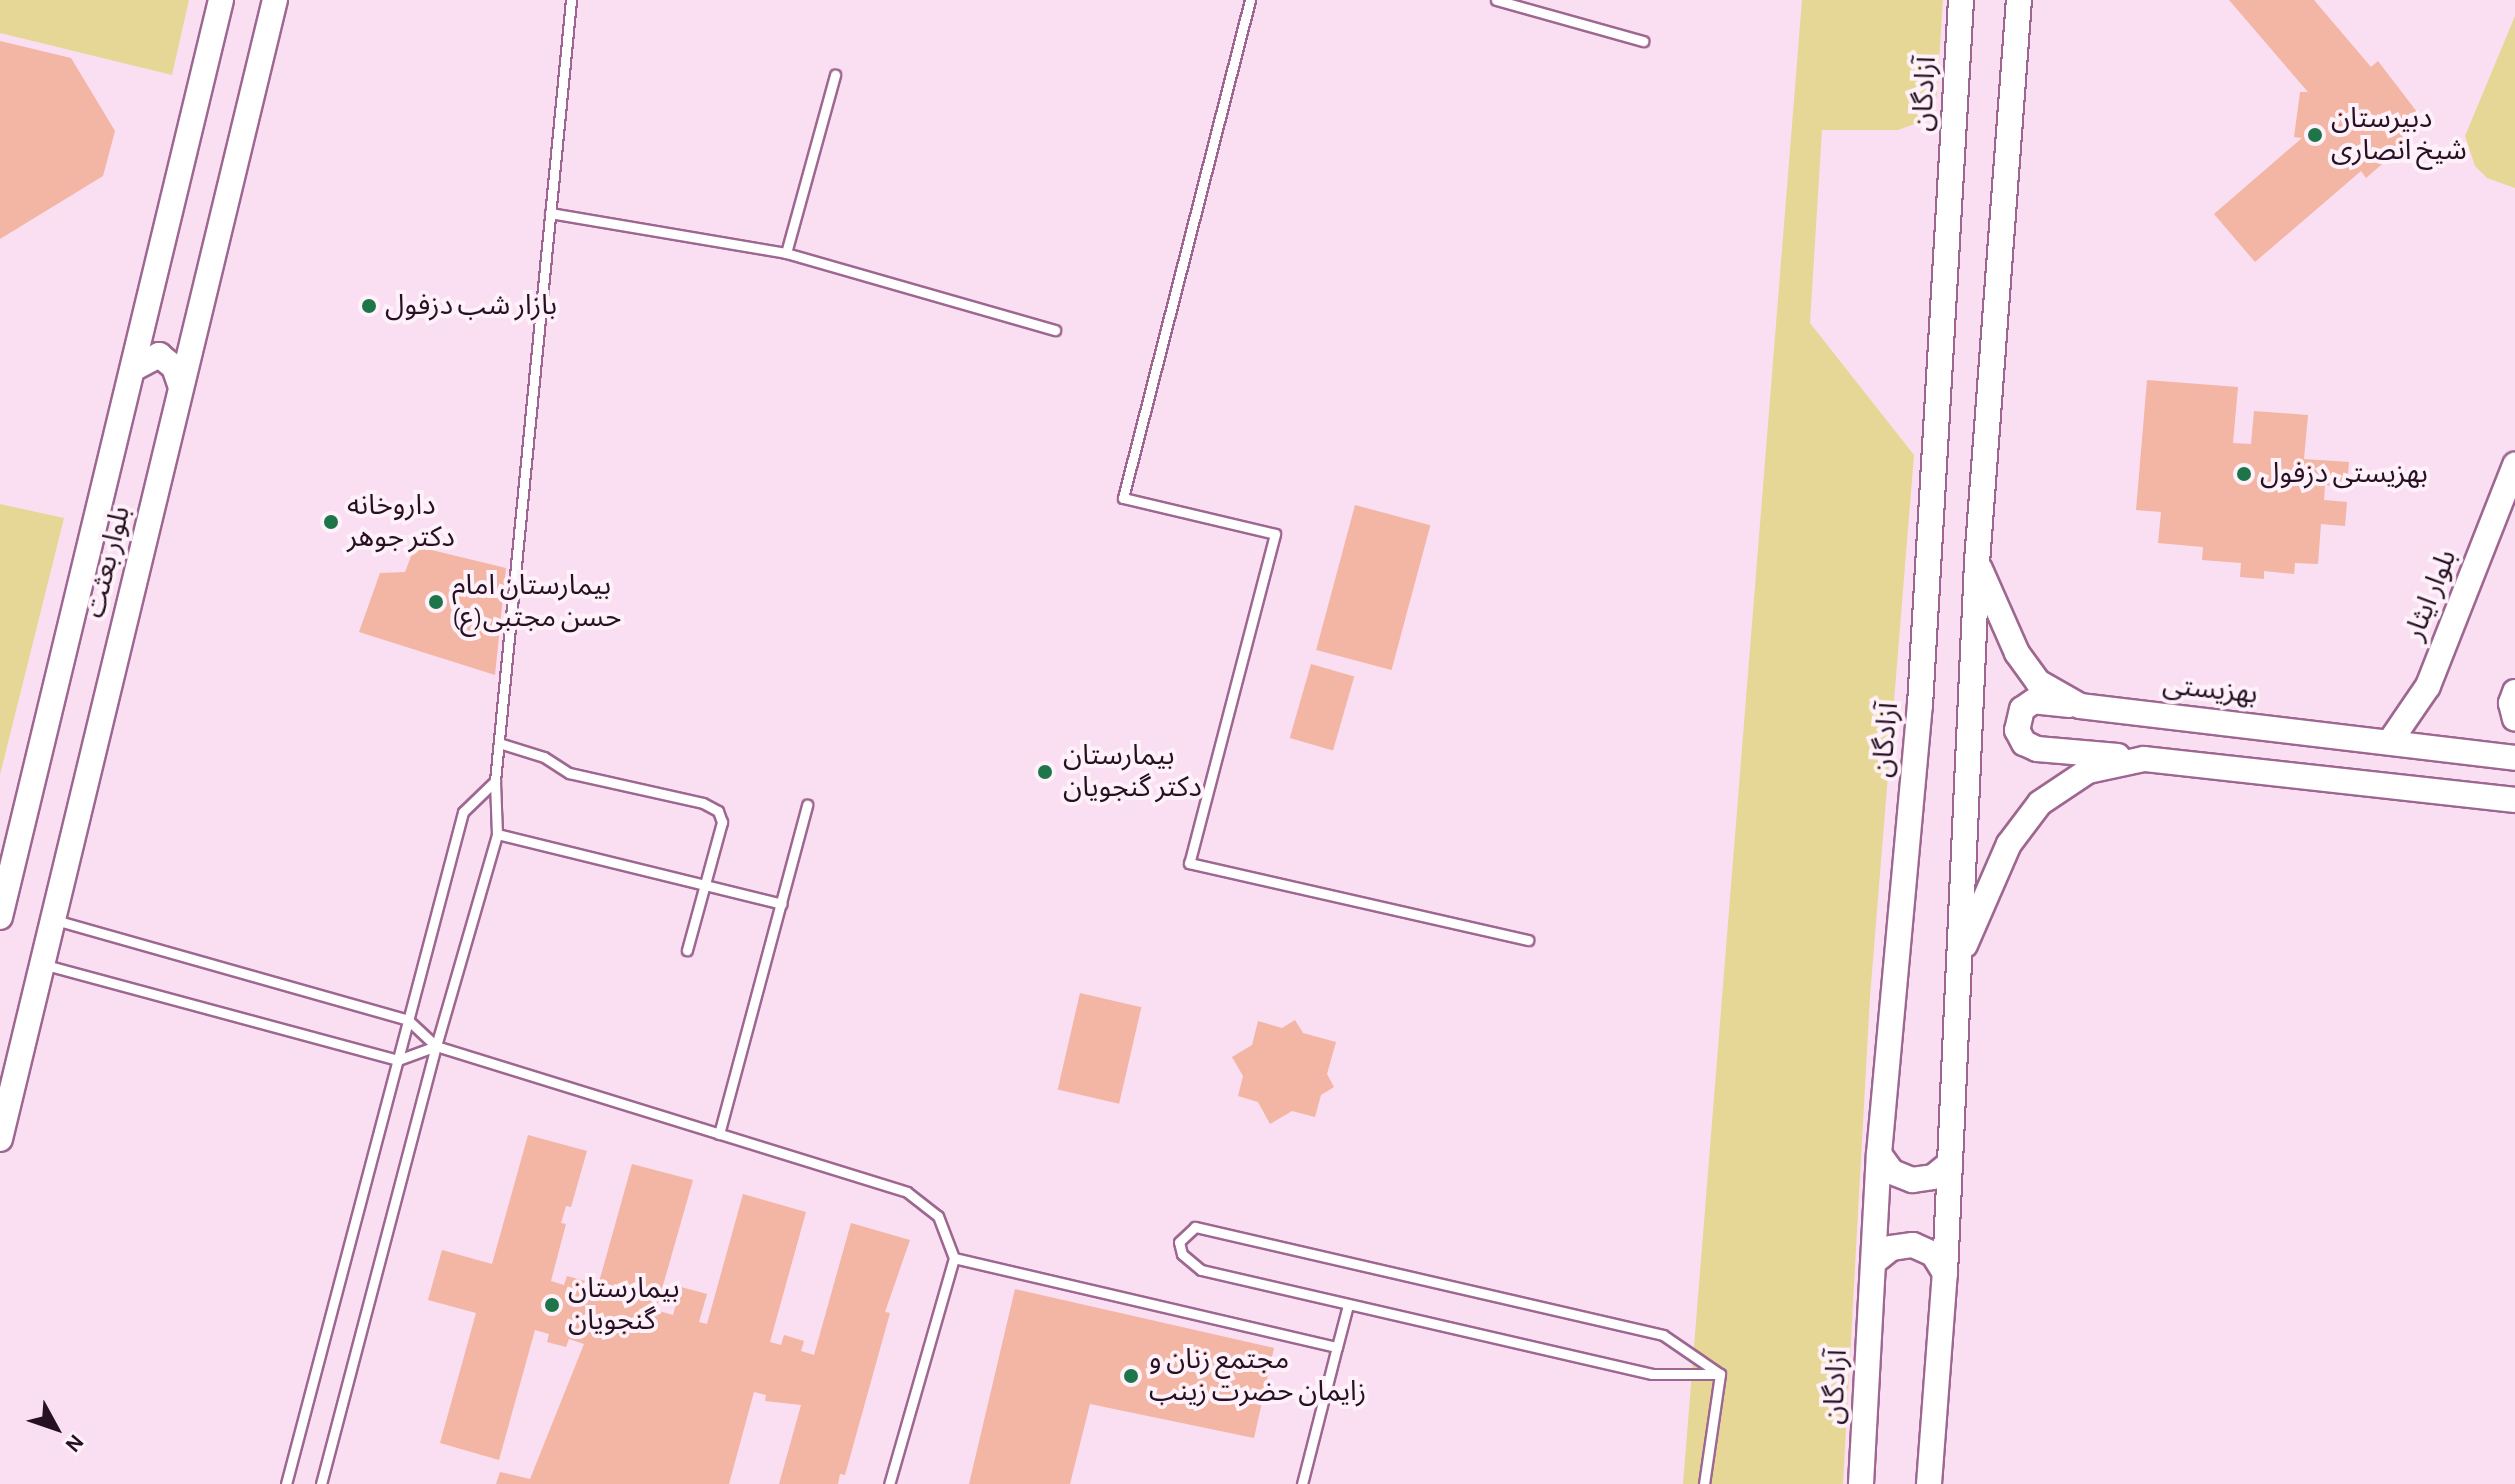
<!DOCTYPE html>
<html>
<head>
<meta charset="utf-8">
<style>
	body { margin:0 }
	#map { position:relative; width:2515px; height:1484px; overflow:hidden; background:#f9dff1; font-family:"Alegreya Sans","Noto Sans Arabic",sans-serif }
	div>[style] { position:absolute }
	.green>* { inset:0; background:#e7d796 }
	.building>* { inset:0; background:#f3b5a4; transform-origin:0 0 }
	.roads { filter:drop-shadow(2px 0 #9e6791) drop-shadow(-2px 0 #9e6791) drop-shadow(0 2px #9e6791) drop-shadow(0 -2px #9e6791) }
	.lane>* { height:9px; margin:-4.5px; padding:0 4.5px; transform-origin:4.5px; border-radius:4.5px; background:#fff }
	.secondary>* { height:24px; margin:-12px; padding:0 12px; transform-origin:12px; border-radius:12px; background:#fff }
	.dots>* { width:22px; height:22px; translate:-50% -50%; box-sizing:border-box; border:4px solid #fef1fa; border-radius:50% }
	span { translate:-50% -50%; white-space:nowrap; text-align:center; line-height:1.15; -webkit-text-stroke:8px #fef1fa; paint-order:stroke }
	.street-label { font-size:28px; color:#261021 }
	.poi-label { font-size:28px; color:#261021 }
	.left { translate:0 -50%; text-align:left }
	.north { position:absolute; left:16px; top:1388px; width:80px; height:80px; -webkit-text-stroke:6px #fef1fa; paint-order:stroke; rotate:130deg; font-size:22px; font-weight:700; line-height:32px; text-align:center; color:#261021 }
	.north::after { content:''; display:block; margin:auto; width:28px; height:36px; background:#261021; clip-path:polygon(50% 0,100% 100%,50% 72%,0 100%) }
</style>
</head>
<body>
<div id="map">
	<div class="green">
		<div style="clip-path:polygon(0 0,189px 0,172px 75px,0 33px)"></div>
		<div style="clip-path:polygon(1802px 0,1943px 0,1936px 107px,1923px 121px,1898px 130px,1822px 130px,1810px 323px,1914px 455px,1870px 997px,1843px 1484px,1683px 1484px)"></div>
		<div style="clip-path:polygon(2515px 16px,2515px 188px,2487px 178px,2475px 166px,2465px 136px)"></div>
		<div style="clip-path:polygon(0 504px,64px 518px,0 775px)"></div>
	</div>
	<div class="building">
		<div style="clip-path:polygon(2229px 0,2314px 0,2371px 67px,2378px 61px,2417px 112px,2414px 131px,2395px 153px,2366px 178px,2361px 171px,2255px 262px,2214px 214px,2302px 138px,2294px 137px,2300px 92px,2308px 92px)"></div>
		<div style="clip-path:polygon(0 41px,71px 58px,115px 131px,103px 176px,0 239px)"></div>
		<div style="clip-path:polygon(2147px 380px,2238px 387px,2233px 443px,2251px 444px,2254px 411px,2308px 415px,2304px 459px,2349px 462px,2347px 487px,2325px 485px,2324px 500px,2347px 502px,2345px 526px,2321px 524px,2318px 564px,2295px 563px,2294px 574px,2264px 571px,2264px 579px,2240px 577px,2241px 563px,2202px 560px,2203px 547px,2158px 543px,2161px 512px,2136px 510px)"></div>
		<div style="left:1355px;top:505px;width:78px;height:150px;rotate:15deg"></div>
		<div style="clip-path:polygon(415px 546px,506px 568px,495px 675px,359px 632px,380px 573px,405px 572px)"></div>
		<div style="left:1311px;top:664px;width:45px;height:77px;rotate:16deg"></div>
		<div style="left:1080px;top:993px;width:63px;height:99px;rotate:13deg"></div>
		<div style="clip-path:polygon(1295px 1020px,1303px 1033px,1336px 1042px,1327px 1074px,1334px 1087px,1321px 1095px,1315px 1117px,1292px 1111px,1270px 1124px,1258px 1102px,1238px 1096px,1243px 1076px,1232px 1057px,1252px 1045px,1258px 1021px,1282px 1028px)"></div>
		<div style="clip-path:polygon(528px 1135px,587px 1151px,571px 1207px,566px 1206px,561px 1223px,566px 1224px,551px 1281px,564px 1285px,567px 1276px,585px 1281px,582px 1289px,596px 1293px,632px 1164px,693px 1180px,656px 1310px,673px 1315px,681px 1287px,707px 1294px,699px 1322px,707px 1324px,743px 1194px,806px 1212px,770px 1342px,781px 1345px,784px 1335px,804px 1341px,801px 1351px,814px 1355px,851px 1223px,910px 1240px,885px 1312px,890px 1313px,845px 1475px,840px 1474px,838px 1484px,779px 1484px,801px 1405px,765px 1401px,766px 1395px,754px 1392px,729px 1484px,496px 1484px,500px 1472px,530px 1479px,584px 1344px,569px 1339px,566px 1347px,547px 1342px,549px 1334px,535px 1330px,499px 1460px,440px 1443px,476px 1313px,428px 1300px,442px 1250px,492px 1264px)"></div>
		<div style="clip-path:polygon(1015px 1289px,1274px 1348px,1254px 1438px,1090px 1404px,1070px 1484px,969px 1484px)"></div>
	</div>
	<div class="roads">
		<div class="lane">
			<div style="left:1250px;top:0;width:514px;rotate:104.31deg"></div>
			<div style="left:1123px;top:498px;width:156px;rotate:13.3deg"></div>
			<div style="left:1275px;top:534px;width:340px;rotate:104.6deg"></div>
			<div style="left:1189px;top:863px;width:348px;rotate:12.8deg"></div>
			<div style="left:1496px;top:0;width:153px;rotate:15.6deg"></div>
			<div style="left:550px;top:213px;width:239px;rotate:9.6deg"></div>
			<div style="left:786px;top:253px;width:280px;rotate:16deg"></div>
			<div style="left:786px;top:253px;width:185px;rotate:-74.6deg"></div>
			<div style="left:499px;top:743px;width:47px;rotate:17.3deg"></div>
			<div style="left:544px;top:757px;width:30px;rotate:33deg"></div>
			<div style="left:569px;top:773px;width:137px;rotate:12.6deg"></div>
			<div style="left:703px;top:803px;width:17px;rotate:28deg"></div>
			<div style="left:718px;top:811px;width:12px;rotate:70deg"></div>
			<div style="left:722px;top:822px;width:133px;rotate:105.3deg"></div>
			<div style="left:497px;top:834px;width:293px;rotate:13.8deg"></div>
			<div style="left:55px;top:920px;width:367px;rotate:15.8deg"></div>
			<div style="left:408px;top:1020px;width:38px;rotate:43deg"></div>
			<div style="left:436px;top:1046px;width:493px;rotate:17.2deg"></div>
			<div style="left:907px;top:1192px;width:39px;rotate:38deg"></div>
			<div style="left:938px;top:1216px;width:45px;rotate:69.1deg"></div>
			<div style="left:954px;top:1258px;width:235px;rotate:106deg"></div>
			<div style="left:42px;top:964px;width:369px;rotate:15.1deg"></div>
			<div style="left:398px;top:1060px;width:40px;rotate:-20.2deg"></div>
			<div style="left:719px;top:1134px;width:341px;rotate:-75deg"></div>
			<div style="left:1195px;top:1227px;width:480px;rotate:13deg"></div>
			<div style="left:1663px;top:1335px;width:69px;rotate:34.4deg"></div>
			<div style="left:1720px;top:1374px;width:68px;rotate:180deg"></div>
			<div style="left:1652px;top:1374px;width:463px;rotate:-167deg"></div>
			<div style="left:1201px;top:1270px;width:25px;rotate:-140deg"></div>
			<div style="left:1182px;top:1254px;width:12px;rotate:-104deg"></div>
			<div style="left:1179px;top:1242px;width:22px;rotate:-43deg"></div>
			<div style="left:954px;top:1258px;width:393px;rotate:13.1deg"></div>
			<div style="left:1337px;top:1347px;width:43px;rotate:-75.3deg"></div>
			<div style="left:286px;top:1484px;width:695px;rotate:-75.24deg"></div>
			<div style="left:463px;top:812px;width:45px;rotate:-44.1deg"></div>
			<div style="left:321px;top:1484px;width:453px;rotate:-75.3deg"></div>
			<div style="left:436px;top:1046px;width:221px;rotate:-73.9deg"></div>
			<div style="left:497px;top:834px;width:53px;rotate:-92.2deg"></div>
			<div style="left:495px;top:781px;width:785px;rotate:-84.44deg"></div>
			<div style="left:1302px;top:1484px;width:141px;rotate:-75.7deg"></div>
			<div style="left:1704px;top:1484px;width:111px;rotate:-81.7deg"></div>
		</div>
		<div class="secondary">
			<div style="left:133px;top:369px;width:30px;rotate:-28deg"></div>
			<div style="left:159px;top:355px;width:19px;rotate:39deg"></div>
			<div style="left:174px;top:367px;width:21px;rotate:71deg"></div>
			<div style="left:1980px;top:569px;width:92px;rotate:66.2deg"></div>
			<div style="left:2017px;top:653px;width:36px;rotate:54deg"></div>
			<div style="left:2038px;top:682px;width:48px;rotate:29.7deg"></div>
			<div style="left:2080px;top:706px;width:438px;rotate:6.8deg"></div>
			<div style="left:2515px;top:692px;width:12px;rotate:110deg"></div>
			<div style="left:2511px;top:703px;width:16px;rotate:76deg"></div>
			<div style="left:2070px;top:705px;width:36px;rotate:-174deg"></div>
			<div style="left:2034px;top:701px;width:14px;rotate:146deg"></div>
			<div style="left:2022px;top:709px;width:22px;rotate:103deg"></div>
			<div style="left:2017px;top:730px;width:15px;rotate:62deg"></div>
			<div style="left:2024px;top:743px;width:14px;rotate:25deg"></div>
			<div style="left:2037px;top:749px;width:81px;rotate:4.9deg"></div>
			<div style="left:2391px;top:740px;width:65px;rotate:-55.6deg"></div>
			<div style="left:2428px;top:686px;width:238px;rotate:-68.5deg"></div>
			<div style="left:0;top:917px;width:943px;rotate:-76.45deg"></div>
			<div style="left:1965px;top:945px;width:110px;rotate:-66.5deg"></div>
			<div style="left:2009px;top:844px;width:51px;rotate:-52.9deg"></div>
			<div style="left:2040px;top:803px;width:58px;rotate:-33.7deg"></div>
			<div style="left:2088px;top:771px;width:57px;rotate:-12.1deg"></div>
			<div style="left:2144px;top:759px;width:373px;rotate:6.3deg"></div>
			<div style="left:0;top:1139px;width:1172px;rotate:-76.43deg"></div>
			<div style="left:1879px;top:1154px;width:22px;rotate:54deg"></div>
			<div style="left:1892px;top:1172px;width:22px;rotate:22deg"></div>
			<div style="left:1912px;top:1180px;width:21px;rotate:-8deg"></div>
			<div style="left:1933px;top:1177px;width:22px;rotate:-39deg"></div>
			<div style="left:1874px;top:1262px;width:22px;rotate:-39deg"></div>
			<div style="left:1891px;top:1248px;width:22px;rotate:-8deg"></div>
			<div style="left:1913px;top:1245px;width:22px;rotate:24deg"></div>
			<div style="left:1933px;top:1254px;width:22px;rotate:58deg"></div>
			<div style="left:1861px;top:1484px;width:330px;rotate:-86.9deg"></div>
			<div style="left:1879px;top:1154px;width:451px;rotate:-84.8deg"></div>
			<div style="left:1920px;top:705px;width:706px;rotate:-86.67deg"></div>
			<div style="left:1929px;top:1484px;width:212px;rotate:-85.7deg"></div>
			<div style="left:1945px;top:1273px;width:712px;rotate:-87.42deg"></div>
			<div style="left:1977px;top:562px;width:564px;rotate:-85.73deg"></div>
		</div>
	</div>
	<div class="dots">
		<div style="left:2315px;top:135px;background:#1e7549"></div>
		<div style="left:369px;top:306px;background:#1e7549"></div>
		<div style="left:2244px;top:474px;background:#1e7549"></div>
		<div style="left:331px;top:522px;background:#1e7549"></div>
		<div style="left:436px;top:602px;background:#1e7549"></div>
		<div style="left:1045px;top:772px;background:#1e7549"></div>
		<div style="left:552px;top:1305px;background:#1e7549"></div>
		<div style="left:1131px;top:1376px;background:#1e7549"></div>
	</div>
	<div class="street-label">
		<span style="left:1925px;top:94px;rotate:-87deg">آزادگان</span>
		<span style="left:108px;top:562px;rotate:-76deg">بلوار بعثت</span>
		<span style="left:2431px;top:595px;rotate:-68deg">بلوار ایثار</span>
		<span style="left:2210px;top:690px;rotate:6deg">بهزیستی</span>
		<span style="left:1886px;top:740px;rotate:-85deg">آزادگان</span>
		<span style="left:1836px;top:1387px;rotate:-87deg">آزادگان</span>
	</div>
	<div class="poi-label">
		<span class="left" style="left:2331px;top:135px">دبیرستان<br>شیخ انصاری</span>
		<span class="left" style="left:385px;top:306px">بازار شب دزفول</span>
		<span class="left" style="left:2260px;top:474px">بهزیستی دزفول</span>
		<span class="left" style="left:347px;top:522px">داروخانه<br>دکتر جوهر</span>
		<span class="left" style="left:452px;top:602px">بیمارستان امام<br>حسن مجتبی(ع)</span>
		<span class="left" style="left:1063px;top:772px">بیمارستان<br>دکتر گنجویان</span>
		<span class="left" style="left:568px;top:1305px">بیمارستان<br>گنجویان</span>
		<span class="left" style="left:1149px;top:1376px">مجتمع زنان و<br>زایمان حضرت زینب</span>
	</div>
	<div class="north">N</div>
</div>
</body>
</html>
